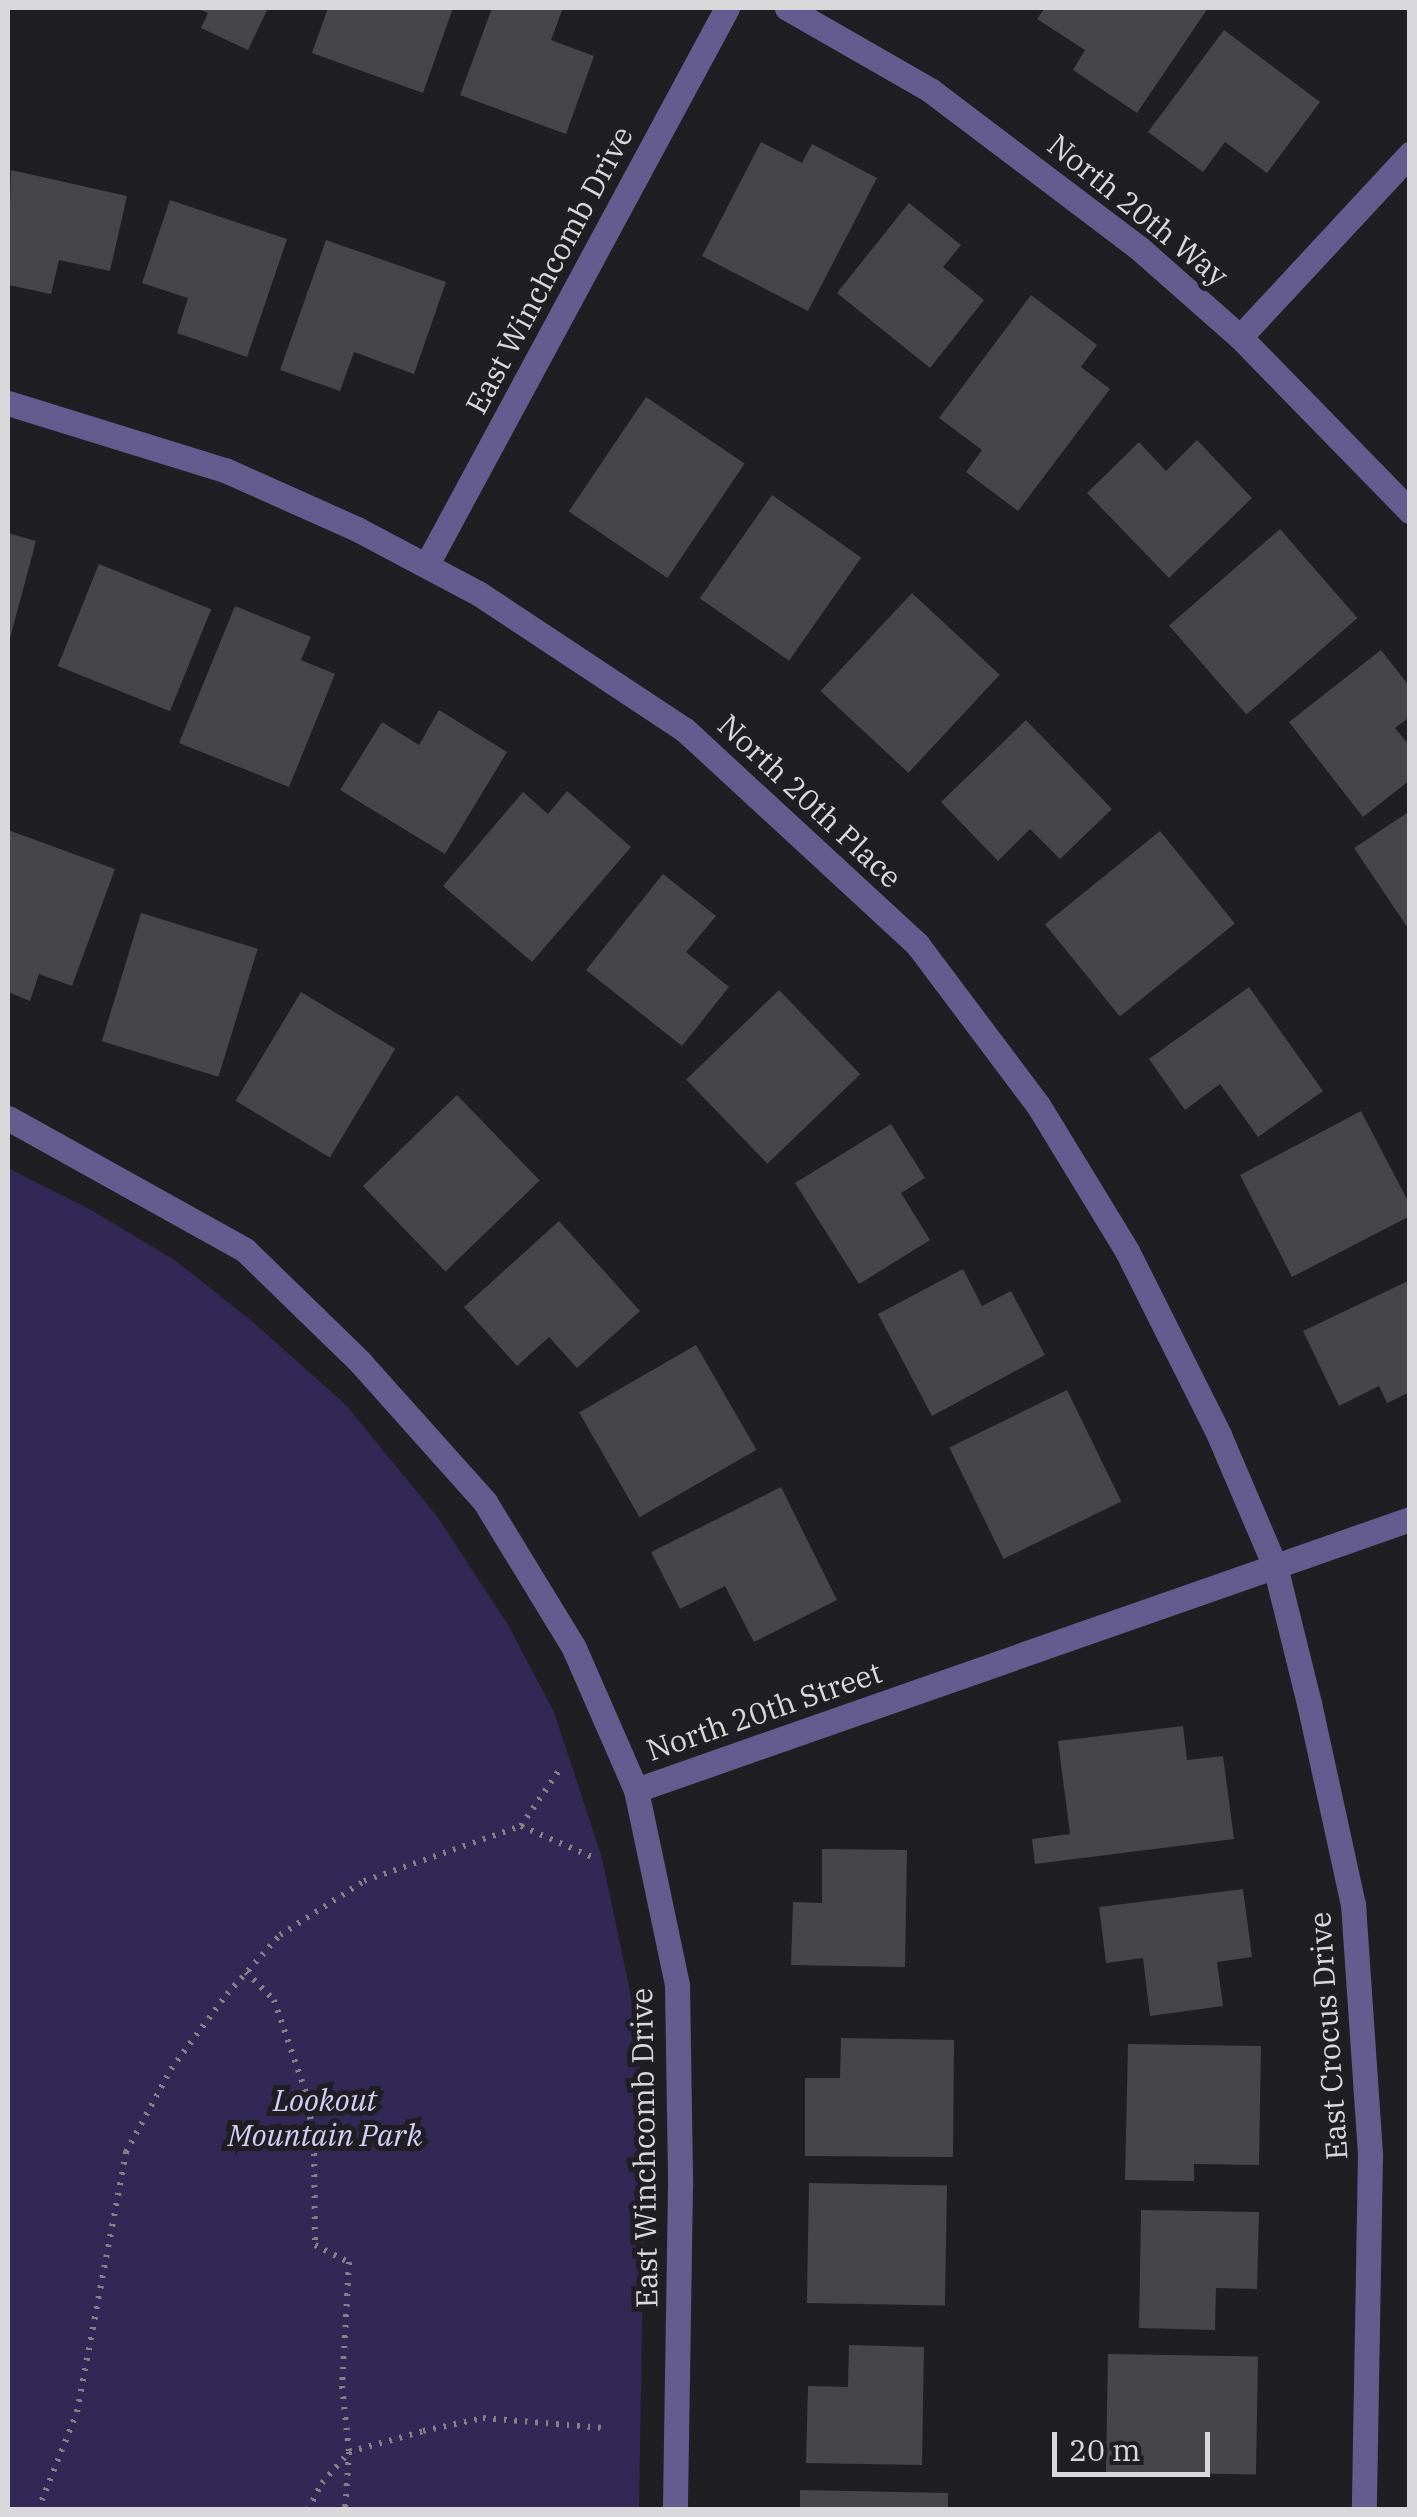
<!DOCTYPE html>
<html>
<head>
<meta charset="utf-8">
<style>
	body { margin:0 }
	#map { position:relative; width:1417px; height:2517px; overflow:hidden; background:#1f1e22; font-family:"IBM Plex Serif",serif }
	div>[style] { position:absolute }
	.green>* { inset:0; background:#312855 }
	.building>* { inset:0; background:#46454a; transform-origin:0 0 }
	.path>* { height:6px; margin-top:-3px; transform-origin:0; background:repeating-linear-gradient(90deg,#828185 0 2.5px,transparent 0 10.5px) }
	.minor>* { height:25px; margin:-12.5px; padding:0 12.5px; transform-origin:12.5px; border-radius:12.5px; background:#645b8e }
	span { translate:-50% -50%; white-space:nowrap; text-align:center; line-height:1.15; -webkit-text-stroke:10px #1f1e22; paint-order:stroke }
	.street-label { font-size:30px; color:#d9d9dc }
	.park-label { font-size:30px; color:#d4cffa; font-style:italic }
	.frame { position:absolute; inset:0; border:10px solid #d9d9dc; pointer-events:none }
	.scale { position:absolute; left:1052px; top:2432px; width:158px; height:45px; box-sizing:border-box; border:5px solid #d9d9dc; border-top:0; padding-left:12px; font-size:30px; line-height:35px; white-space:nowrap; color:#d9d9dc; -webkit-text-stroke:8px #1f1e22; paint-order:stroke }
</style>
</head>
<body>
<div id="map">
	<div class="green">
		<div style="clip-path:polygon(8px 1168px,91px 1210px,176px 1261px,253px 1322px,345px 1404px,436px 1515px,507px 1623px,554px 1712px,602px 1858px,637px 2025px,645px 2152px,639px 2509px,8px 2509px)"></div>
	</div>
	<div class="building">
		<div style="clip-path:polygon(196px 8px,268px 8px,248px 50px,201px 28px,208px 13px)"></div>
		<div style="clip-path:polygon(328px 8px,453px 8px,423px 93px,312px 53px)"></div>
		<div style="clip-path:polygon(492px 8px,563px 8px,551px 40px,594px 56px,566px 134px,460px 95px)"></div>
		<div style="clip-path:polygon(1045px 8px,1208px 8px,1137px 113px,1073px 70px,1085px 50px,1037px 19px)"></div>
		<div style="clip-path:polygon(1224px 30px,1320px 102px,1267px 173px,1225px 142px,1203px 172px,1148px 132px)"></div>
		<div style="clip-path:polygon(761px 142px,802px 163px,812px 144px,877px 178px,808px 311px,702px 256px)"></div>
		<div style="clip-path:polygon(11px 170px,127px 196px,110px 271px,59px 260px,51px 294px,8px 285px)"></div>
		<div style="clip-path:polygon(170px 200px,287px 239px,247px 357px,177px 333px,188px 298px,142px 283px)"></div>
		<div style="clip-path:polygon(909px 203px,961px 245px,943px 267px,984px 300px,930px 368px,837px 293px)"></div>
		<div style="clip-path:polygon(326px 240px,446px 282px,414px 374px,354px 352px,340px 391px,280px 370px)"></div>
		<div style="clip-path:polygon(1031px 295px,1097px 345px,1081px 367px,1110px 389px,1018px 511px,966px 472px,982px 450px,939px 418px)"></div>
		<div style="left:646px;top:397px;width:119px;height:138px;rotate:34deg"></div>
		<div style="clip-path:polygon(1197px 440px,1252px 498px,1169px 578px,1087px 493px,1139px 442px,1166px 471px)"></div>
		<div style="left:772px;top:495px;width:109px;height:126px;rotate:35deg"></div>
		<div style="left:1280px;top:529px;width:118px;height:147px;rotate:49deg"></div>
		<div style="clip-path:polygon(8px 533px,36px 541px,9px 642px,8px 642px)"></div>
		<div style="left:99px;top:564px;width:121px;height:110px;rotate:22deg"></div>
		<div style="left:912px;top:593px;width:120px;height:134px;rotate:43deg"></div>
		<div style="clip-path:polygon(235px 606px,311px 637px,301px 660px,335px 674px,289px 787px,179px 743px)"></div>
		<div style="clip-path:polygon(1381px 650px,1410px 687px,1410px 717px,1395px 728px,1410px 746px,1410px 780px,1363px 817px,1289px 722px)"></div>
		<div style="clip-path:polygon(439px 710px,507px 752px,445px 854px,340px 790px,382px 722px,419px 745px)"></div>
		<div style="clip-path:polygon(1026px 720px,1112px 809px,1060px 859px,1030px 829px,998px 861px,941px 802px)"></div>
		<div style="clip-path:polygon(567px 791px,631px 847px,532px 962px,443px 886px,523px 792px,548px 814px)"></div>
		<div style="clip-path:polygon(1410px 811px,1410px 931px,1354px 848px)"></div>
		<div style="clip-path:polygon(8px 830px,115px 869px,72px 986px,39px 974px,30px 1001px,8px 992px)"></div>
		<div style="left:1160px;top:831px;width:119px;height:148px;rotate:51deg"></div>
		<div style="clip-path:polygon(663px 874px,716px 916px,686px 952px,729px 987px,682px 1046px,586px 970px)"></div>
		<div style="left:141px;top:913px;width:122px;height:134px;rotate:17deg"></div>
		<div style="clip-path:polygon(1249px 987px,1323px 1091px,1258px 1137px,1220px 1084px,1185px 1110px,1149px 1059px)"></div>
		<div style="left:779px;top:990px;width:117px;height:129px;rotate:46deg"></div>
		<div style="left:301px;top:992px;width:110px;height:127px;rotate:31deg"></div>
		<div style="left:457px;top:1095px;width:119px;height:131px;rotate:46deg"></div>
		<div style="clip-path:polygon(1361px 1111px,1410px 1205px,1410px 1216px,1292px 1277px,1240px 1175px)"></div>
		<div style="clip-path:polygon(891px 1124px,925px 1178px,901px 1193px,930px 1240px,859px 1284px,795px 1183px)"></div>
		<div style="clip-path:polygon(559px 1221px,640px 1311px,577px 1368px,549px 1337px,517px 1366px,464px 1307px)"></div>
		<div style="clip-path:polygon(963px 1269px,982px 1306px,1011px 1291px,1045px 1355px,932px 1416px,878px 1314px)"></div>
		<div style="clip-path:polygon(1410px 1280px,1410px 1392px,1387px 1403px,1379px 1386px,1339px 1406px,1303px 1331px)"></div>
		<div style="left:696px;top:1345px;width:121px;height:135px;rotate:60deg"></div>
		<div style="left:1067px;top:1390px;width:124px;height:131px;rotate:64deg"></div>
		<div style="clip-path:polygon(781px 1487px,837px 1600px,754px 1642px,725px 1586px,680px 1609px,651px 1552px)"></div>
		<div style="clip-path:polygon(1183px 1726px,1187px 1760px,1223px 1756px,1234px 1839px,1035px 1864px,1032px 1839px,1070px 1834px,1058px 1741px)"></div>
		<div style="clip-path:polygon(822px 1849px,907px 1850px,905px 1967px,791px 1965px,793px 1902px,822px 1903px)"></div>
		<div style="clip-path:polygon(1243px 1889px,1252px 1957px,1217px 1962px,1223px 2006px,1150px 2016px,1143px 1958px,1106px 1963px,1099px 1907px)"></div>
		<div style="clip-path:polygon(841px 2038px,954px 2040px,953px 2157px,805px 2156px,805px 2078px,840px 2078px)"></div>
		<div style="clip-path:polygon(1128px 2044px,1261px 2046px,1259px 2165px,1194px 2164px,1194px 2181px,1125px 2180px)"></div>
		<div style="left:809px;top:2183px;width:138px;height:120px;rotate:1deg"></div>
		<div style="clip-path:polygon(1141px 2210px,1259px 2212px,1257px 2289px,1216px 2288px,1215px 2330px,1139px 2328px)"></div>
		<div style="clip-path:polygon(849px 2345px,924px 2347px,922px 2465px,806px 2463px,808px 2386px,848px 2387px)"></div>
		<div style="left:1108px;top:2354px;width:150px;height:118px;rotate:1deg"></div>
		<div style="clip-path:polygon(800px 2490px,948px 2493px,948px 2510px,800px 2510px)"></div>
	</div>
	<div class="path">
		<div style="left:521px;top:1826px;width:77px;rotate:23.6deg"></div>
		<div style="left:246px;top:1972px;width:40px;rotate:45deg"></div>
		<div style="left:274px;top:2000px;width:102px;rotate:71deg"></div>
		<div style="left:307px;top:2096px;width:48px;rotate:81.5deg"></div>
		<div style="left:314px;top:2143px;width:102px;rotate:89.4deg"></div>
		<div style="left:315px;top:2245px;width:38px;rotate:27deg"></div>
		<div style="left:349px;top:2262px;width:124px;rotate:93.2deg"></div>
		<div style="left:342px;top:2386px;width:66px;rotate:83.9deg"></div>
		<div style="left:349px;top:2452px;width:58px;rotate:93.9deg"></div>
		<div style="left:38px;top:2510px;width:105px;rotate:-68.3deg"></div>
		<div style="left:77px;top:2412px;width:265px;rotate:-79.3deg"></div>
		<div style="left:126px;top:2152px;width:94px;rotate:-61.5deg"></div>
		<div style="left:171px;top:2069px;width:94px;rotate:-53.3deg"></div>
		<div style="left:227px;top:1994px;width:79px;rotate:-48.1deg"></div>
		<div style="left:280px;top:1935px;width:100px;rotate:-32.7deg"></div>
		<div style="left:364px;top:1881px;width:166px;rotate:-19.3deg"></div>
		<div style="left:521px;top:1826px;width:69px;rotate:-55.6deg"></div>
		<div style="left:308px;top:2510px;width:30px;rotate:-63deg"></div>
		<div style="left:322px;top:2483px;width:41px;rotate:-48.9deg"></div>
		<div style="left:349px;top:2452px;width:77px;rotate:-15.8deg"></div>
		<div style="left:423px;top:2431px;width:61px;rotate:-12.2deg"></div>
		<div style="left:483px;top:2418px;width:121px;rotate:4.7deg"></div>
	</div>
	<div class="minor">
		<div style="left:787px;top:8px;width:165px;rotate:29.8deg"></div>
		<div style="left:930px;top:90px;width:262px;rotate:37.1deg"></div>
		<div style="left:1139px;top:248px;width:135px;rotate:41.4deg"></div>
		<div style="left:1240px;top:337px;width:243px;rotate:45.7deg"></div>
		<div style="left:1240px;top:337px;width:250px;rotate:-47.1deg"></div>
		<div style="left:8px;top:403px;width:227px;rotate:17.2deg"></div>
		<div style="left:225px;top:470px;width:145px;rotate:24.1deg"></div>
		<div style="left:357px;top:529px;width:137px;rotate:27.9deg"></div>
		<div style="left:478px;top:593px;width:248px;rotate:33.5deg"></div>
		<div style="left:685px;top:730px;width:316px;rotate:42.7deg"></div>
		<div style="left:917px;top:944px;width:201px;rotate:53.1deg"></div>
		<div style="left:1038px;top:1105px;width:171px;rotate:58.6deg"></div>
		<div style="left:1127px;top:1251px;width:206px;rotate:63.4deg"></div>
		<div style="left:1219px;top:1435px;width:142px;rotate:66.9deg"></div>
		<div style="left:1275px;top:1566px;width:141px;rotate:76.1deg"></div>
		<div style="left:1309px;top:1703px;width:206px;rotate:77.7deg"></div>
		<div style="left:1353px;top:1904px;width:252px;rotate:86.1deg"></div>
		<div style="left:1370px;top:2155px;width:355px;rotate:91deg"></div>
		<div style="left:427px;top:564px;width:632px;rotate:-61.65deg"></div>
		<div style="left:8px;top:1118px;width:271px;rotate:29.1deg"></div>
		<div style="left:245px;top:1250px;width:161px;rotate:44.2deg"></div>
		<div style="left:360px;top:1362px;width:188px;rotate:48.2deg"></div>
		<div style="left:485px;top:1502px;width:171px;rotate:58.6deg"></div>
		<div style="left:574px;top:1648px;width:155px;rotate:66.4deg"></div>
		<div style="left:636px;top:1790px;width:199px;rotate:78.1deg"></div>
		<div style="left:677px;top:1985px;width:201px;rotate:89.1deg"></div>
		<div style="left:680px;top:2186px;width:324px;rotate:90.9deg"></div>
		<div style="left:636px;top:1790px;width:820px;rotate:-19.3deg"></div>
	</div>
	<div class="street-label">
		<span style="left:1138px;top:210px;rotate:39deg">North 20th Way</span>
		<span style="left:549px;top:270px;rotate:-62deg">East Winchcomb Drive</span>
		<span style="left:810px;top:801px;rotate:43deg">North 20th Place</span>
		<span style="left:764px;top:1711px;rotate:-19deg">North 20th Street</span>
		<span style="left:1328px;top:2036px;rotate:-94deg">East Crocus Drive</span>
		<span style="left:644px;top:2148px;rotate:-91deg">East Winchcomb Drive</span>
	</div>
	<div class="park-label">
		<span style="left:325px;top:2117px">Lookout<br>Mountain Park</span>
	</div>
	<div class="frame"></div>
	<div class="scale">20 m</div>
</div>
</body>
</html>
